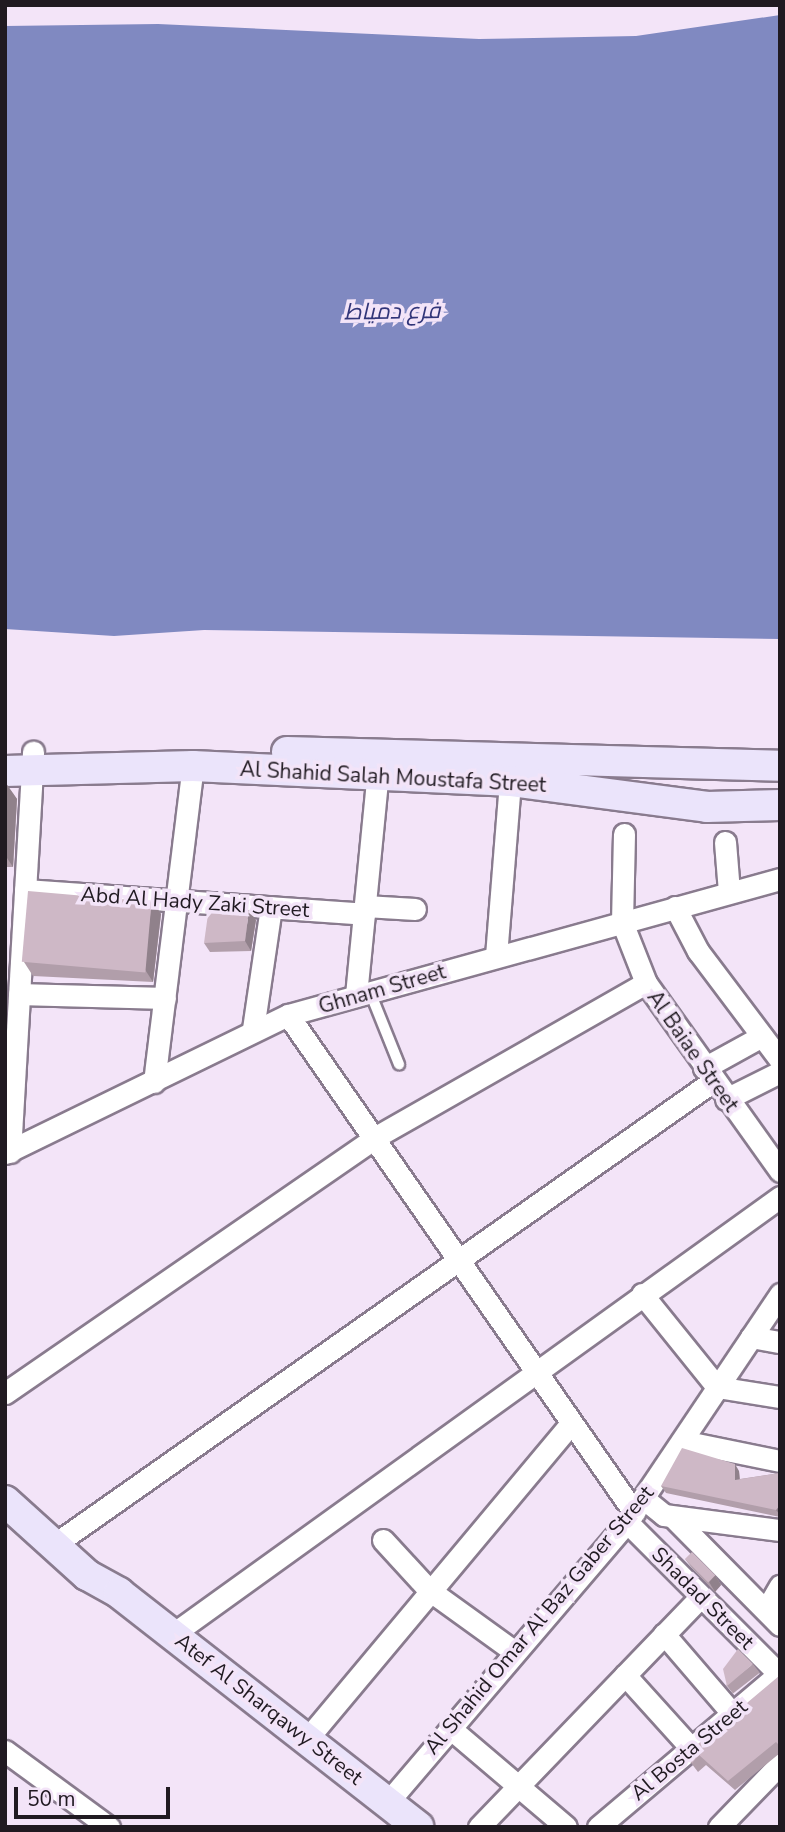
<!DOCTYPE html>
<html>
<head>
<meta charset="utf-8">
<style>
	body { margin:0 }
	#map { position:relative; width:785px; height:1832px; overflow:hidden; background:#f3e4f8; font-family:"Nunito Sans",Cairo,sans-serif }
	div>[style] { position:absolute }
	.water>* { inset:0; background:#8089c1 }
	.roads { filter:drop-shadow(2px 0 #897b8e) drop-shadow(-2px 0 #897b8e) drop-shadow(0 2px #897b8e) drop-shadow(0 -2px #897b8e) }
	.lane>* { height:10px; margin:-5px; padding:0 5px; transform-origin:5px; border-radius:5px; background:#fff }
	.street>* { height:21px; margin:-10.5px; padding:0 10.5px; transform-origin:10.5px; border-radius:10.5px; background:#fff }
	.secondary>* { height:30px; margin:-15px; padding:0 15px; transform-origin:15px; border-radius:15px; background:#ebe4fb }
	.wall>* { inset:0; background:#b19eaa; transform-origin:0 0 }
	.shaded-wall>* { inset:0; background:#90818b }
	.building>* { inset:0; background:#ceb8c6; transform-origin:0 0 }
	span { translate:-50% -50%; white-space:nowrap; text-align:center; line-height:1.15; -webkit-text-stroke:7px #f3e4f8; paint-order:stroke }
	.street-label { font-size:21px; color:#201a21 }
	.water-label { font-size:23px; color:#313579; font-style:italic }
	.frame { position:absolute; inset:0; border:7px solid #201a21; pointer-events:none }
	.scale { position:absolute; left:14px; top:1787px; width:156px; height:32px; box-sizing:border-box; border:4px solid #201a21; border-top:0; padding-left:9px; font-size:21px; line-height:24px; white-space:nowrap; color:#201a21; -webkit-text-stroke:5px #f3e4f8; paint-order:stroke }
</style>
</head>
<body>
<div id="map">
	<div class="water">
		<div style="clip-path:polygon(780px 15px,780px 639px,204px 630px,114px 636px,5px 629px,5px 26px,158px 24px,479px 39px,636px 36px)"></div>
	</div>
	<div class="roads">
		<div class="lane">
			<div style="left:370px;top:992px;width:78px;rotate:68.1deg"></div>
		</div>
		<div class="street">
			<div style="left:624px;top:834px;width:88px;rotate:91.3deg"></div>
			<div style="left:622px;top:922px;width:66px;rotate:68.5deg"></div>
			<div style="left:646px;top:983px;width:231px;rotate:54.5deg"></div>
			<div style="left:725px;top:842px;width:50px;rotate:85.4deg"></div>
			<div style="left:25px;top:890px;width:340px;rotate:4deg"></div>
			<div style="left:365px;top:906px;width:50px;rotate:3.4deg"></div>
			<div style="left:675px;top:907px;width:50px;rotate:62.4deg"></div>
			<div style="left:698px;top:951px;width:136px;rotate:53deg"></div>
			<div style="left:496px;top:956px;width:176px;rotate:-85.4deg"></div>
			<div style="left:19px;top:994px;width:146px;rotate:1.6deg"></div>
			<div style="left:356px;top:995px;width:217px;rotate:-84.4deg"></div>
			<div style="left:288px;top:1015px;width:606px;rotate:55.16deg"></div>
			<div style="left:253px;top:1029px;width:123px;rotate:-81.6deg"></div>
			<div style="left:704px;top:1068px;width:66px;rotate:-28.9deg"></div>
			<div style="left:154px;top:1082px;width:318px;rotate:-83deg"></div>
			<div style="left:726px;top:1099px;width:60px;rotate:-26.6deg"></div>
			<div style="left:10px;top:1152px;width:401px;rotate:-86.7deg"></div>
			<div style="left:5px;top:1153px;width:315px;rotate:-26deg"></div>
			<div style="left:288px;top:1015px;width:510px;rotate:-15.45deg"></div>
			<div style="left:642px;top:1294px;width:119px;rotate:51.1deg"></div>
			<div style="left:717px;top:1387px;width:64px;rotate:9deg"></div>
			<div style="left:751px;top:1337px;width:29px;rotate:10deg"></div>
			<div style="left:5px;top:1393px;width:449px;rotate:-34.6deg"></div>
			<div style="left:374px;top:1138px;width:313px;rotate:-29.7deg"></div>
			<div style="left:682px;top:1441px;width:100px;rotate:11.5deg"></div>
			<div style="left:643px;top:1498px;width:27px;rotate:39deg"></div>
			<div style="left:664px;top:1515px;width:117px;rotate:7.4deg"></div>
			<div style="left:673px;top:1517px;width:152px;rotate:45.3deg"></div>
			<div style="left:627px;top:1522px;width:215px;rotate:45deg"></div>
			<div style="left:65px;top:1537px;width:792px;rotate:-35.13deg"></div>
			<div style="left:383px;top:1540px;width:68px;rotate:47.4deg"></div>
			<div style="left:429px;top:1590px;width:106px;rotate:35.8deg"></div>
			<div style="left:766px;top:1610px;width:28px;rotate:-60deg"></div>
			<div style="left:173px;top:1634px;width:748px;rotate:-35.75deg"></div>
			<div style="left:664px;top:1634px;width:104px;rotate:49.3deg"></div>
			<div style="left:625px;top:1675px;width:98px;rotate:47.9deg"></div>
			<div style="left:451px;top:1729px;width:151px;rotate:40.4deg"></div>
			<div style="left:307px;top:1739px;width:412px;rotate:-50.1deg"></div>
			<div style="left:5px;top:1751px;width:129px;rotate:36.2deg"></div>
			<div style="left:387px;top:1803px;width:370px;rotate:-49.5deg"></div>
			<div style="left:627px;top:1522px;width:275px;rotate:-56.1deg"></div>
			<div style="left:479px;top:1827px;width:320px;rotate:-46.1deg"></div>
			<div style="left:598px;top:1827px;width:238px;rotate:-40.2deg"></div>
			<div style="left:719px;top:1827px;width:88px;rotate:-45.9deg"></div>
		</div>
		<div class="secondary">
			<div style="left:287px;top:752px;width:493px;rotate:1.6deg"></div>
			<div style="left:5px;top:771px;width:188px;rotate:-1.5deg"></div>
			<div style="left:193px;top:766px;width:317px;rotate:2.7deg"></div>
			<div style="left:510px;top:781px;width:199px;rotate:7.5deg"></div>
			<div style="left:707px;top:807px;width:73px;rotate:-1.6deg"></div>
			<div style="left:5px;top:1501px;width:110px;rotate:42.1deg"></div>
			<div style="left:87px;top:1575px;width:37px;rotate:29deg"></div>
			<div style="left:119px;top:1593px;width:380px;rotate:38deg"></div>
		</div>
	</div>
	<div class="wall">
		<div style="clip-path:polygon(5px 782px,17px 799px,13px 867px,5px 867px)"></div>
		<div style="clip-path:polygon(152px 901px,161px 914px,153px 982px,33px 976px,24px 962px)"></div>
		<div style="clip-path:polygon(256px 920px,251px 951px,210px 952px,204px 943px)"></div>
		<div style="clip-path:polygon(739px 1471px,740px 1479px,780px 1473px,780px 1517px,666px 1493px,661px 1486px)"></div>
		<div style="clip-path:polygon(685px 1559px,715px 1575px,721px 1585px,715px 1592px,692px 1568px)"></div>
		<div style="left:753px;top:1664px;width:11px;height:34px;rotate:52deg"></div>
		<div style="clip-path:polygon(780px 1677px,780px 1753px,735px 1790px,706px 1765px,698px 1772px,685px 1755px)"></div>
	</div>
	<div class="shaded-wall">
		<div style="clip-path:polygon(5px 782px,17px 799px,13px 867px,5px 855px)"></div>
		<div style="clip-path:polygon(152px 901px,161px 914px,153px 982px,144px 968px)"></div>
		<div style="clip-path:polygon(249px 910px,256px 920px,251px 951px,245px 941px)"></div>
		<div style="clip-path:polygon(735px 1464px,739px 1471px,740px 1487px,735px 1480px)"></div>
		<div style="clip-path:polygon(780px 1505px,780px 1515px,776px 1510px)"></div>
		<div style="clip-path:polygon(715px 1575px,721px 1585px,715px 1592px,709px 1582px)"></div>
	</div>
	<div class="building">
		<div style="left:28px;top:891px;width:124px;height:71px;rotate:5deg"></div>
		<div style="clip-path:polygon(209px 907px,249px 910px,245px 941px,204px 943px)"></div>
		<div style="clip-path:polygon(682px 1448px,735px 1464px,735px 1480px,780px 1473px,780px 1505px,776px 1510px,661px 1486px)"></div>
		<div style="left:692px;top:1552px;width:33px;height:10px;rotate:45deg"></div>
		<div style="clip-path:polygon(738px 1649px,753px 1664px,727px 1686px,723px 1669px)"></div>
		<div style="clip-path:polygon(779px 1676px,780px 1746px,776px 1742px,728px 1781px,699px 1755px,692px 1763px,685px 1755px)"></div>
	</div>
	<div class="street-label">
		<span style="left:393px;top:777px;rotate:3deg">Al Shahid Salah Moustafa Street</span>
		<span style="left:195px;top:902px;rotate:4deg">Abd Al Hady Zaki Street</span>
		<span style="left:382px;top:989px;rotate:-16deg">Ghnam Street</span>
		<span style="left:693px;top:1051px;rotate:55deg">Al Baiae Street</span>
		<span style="left:703px;top:1598px;rotate:45deg">Shadad Street</span>
		<span style="left:539px;top:1620px;rotate:-50deg">Al Shahid Omar Al Baz Gaber Street</span>
		<span style="left:269px;top:1709px;rotate:38deg">Atef Al Sharqawy Street</span>
		<span style="left:689px;top:1750px;rotate:-40deg">Al Bosta Street</span>
	</div>
	<div class="water-label">
		<span style="left:392px;top:312px;rotate:-1deg">فرع دمياط</span>
	</div>
	<div class="frame"></div>
	<div class="scale">50 m</div>
</div>
</body>
</html>
